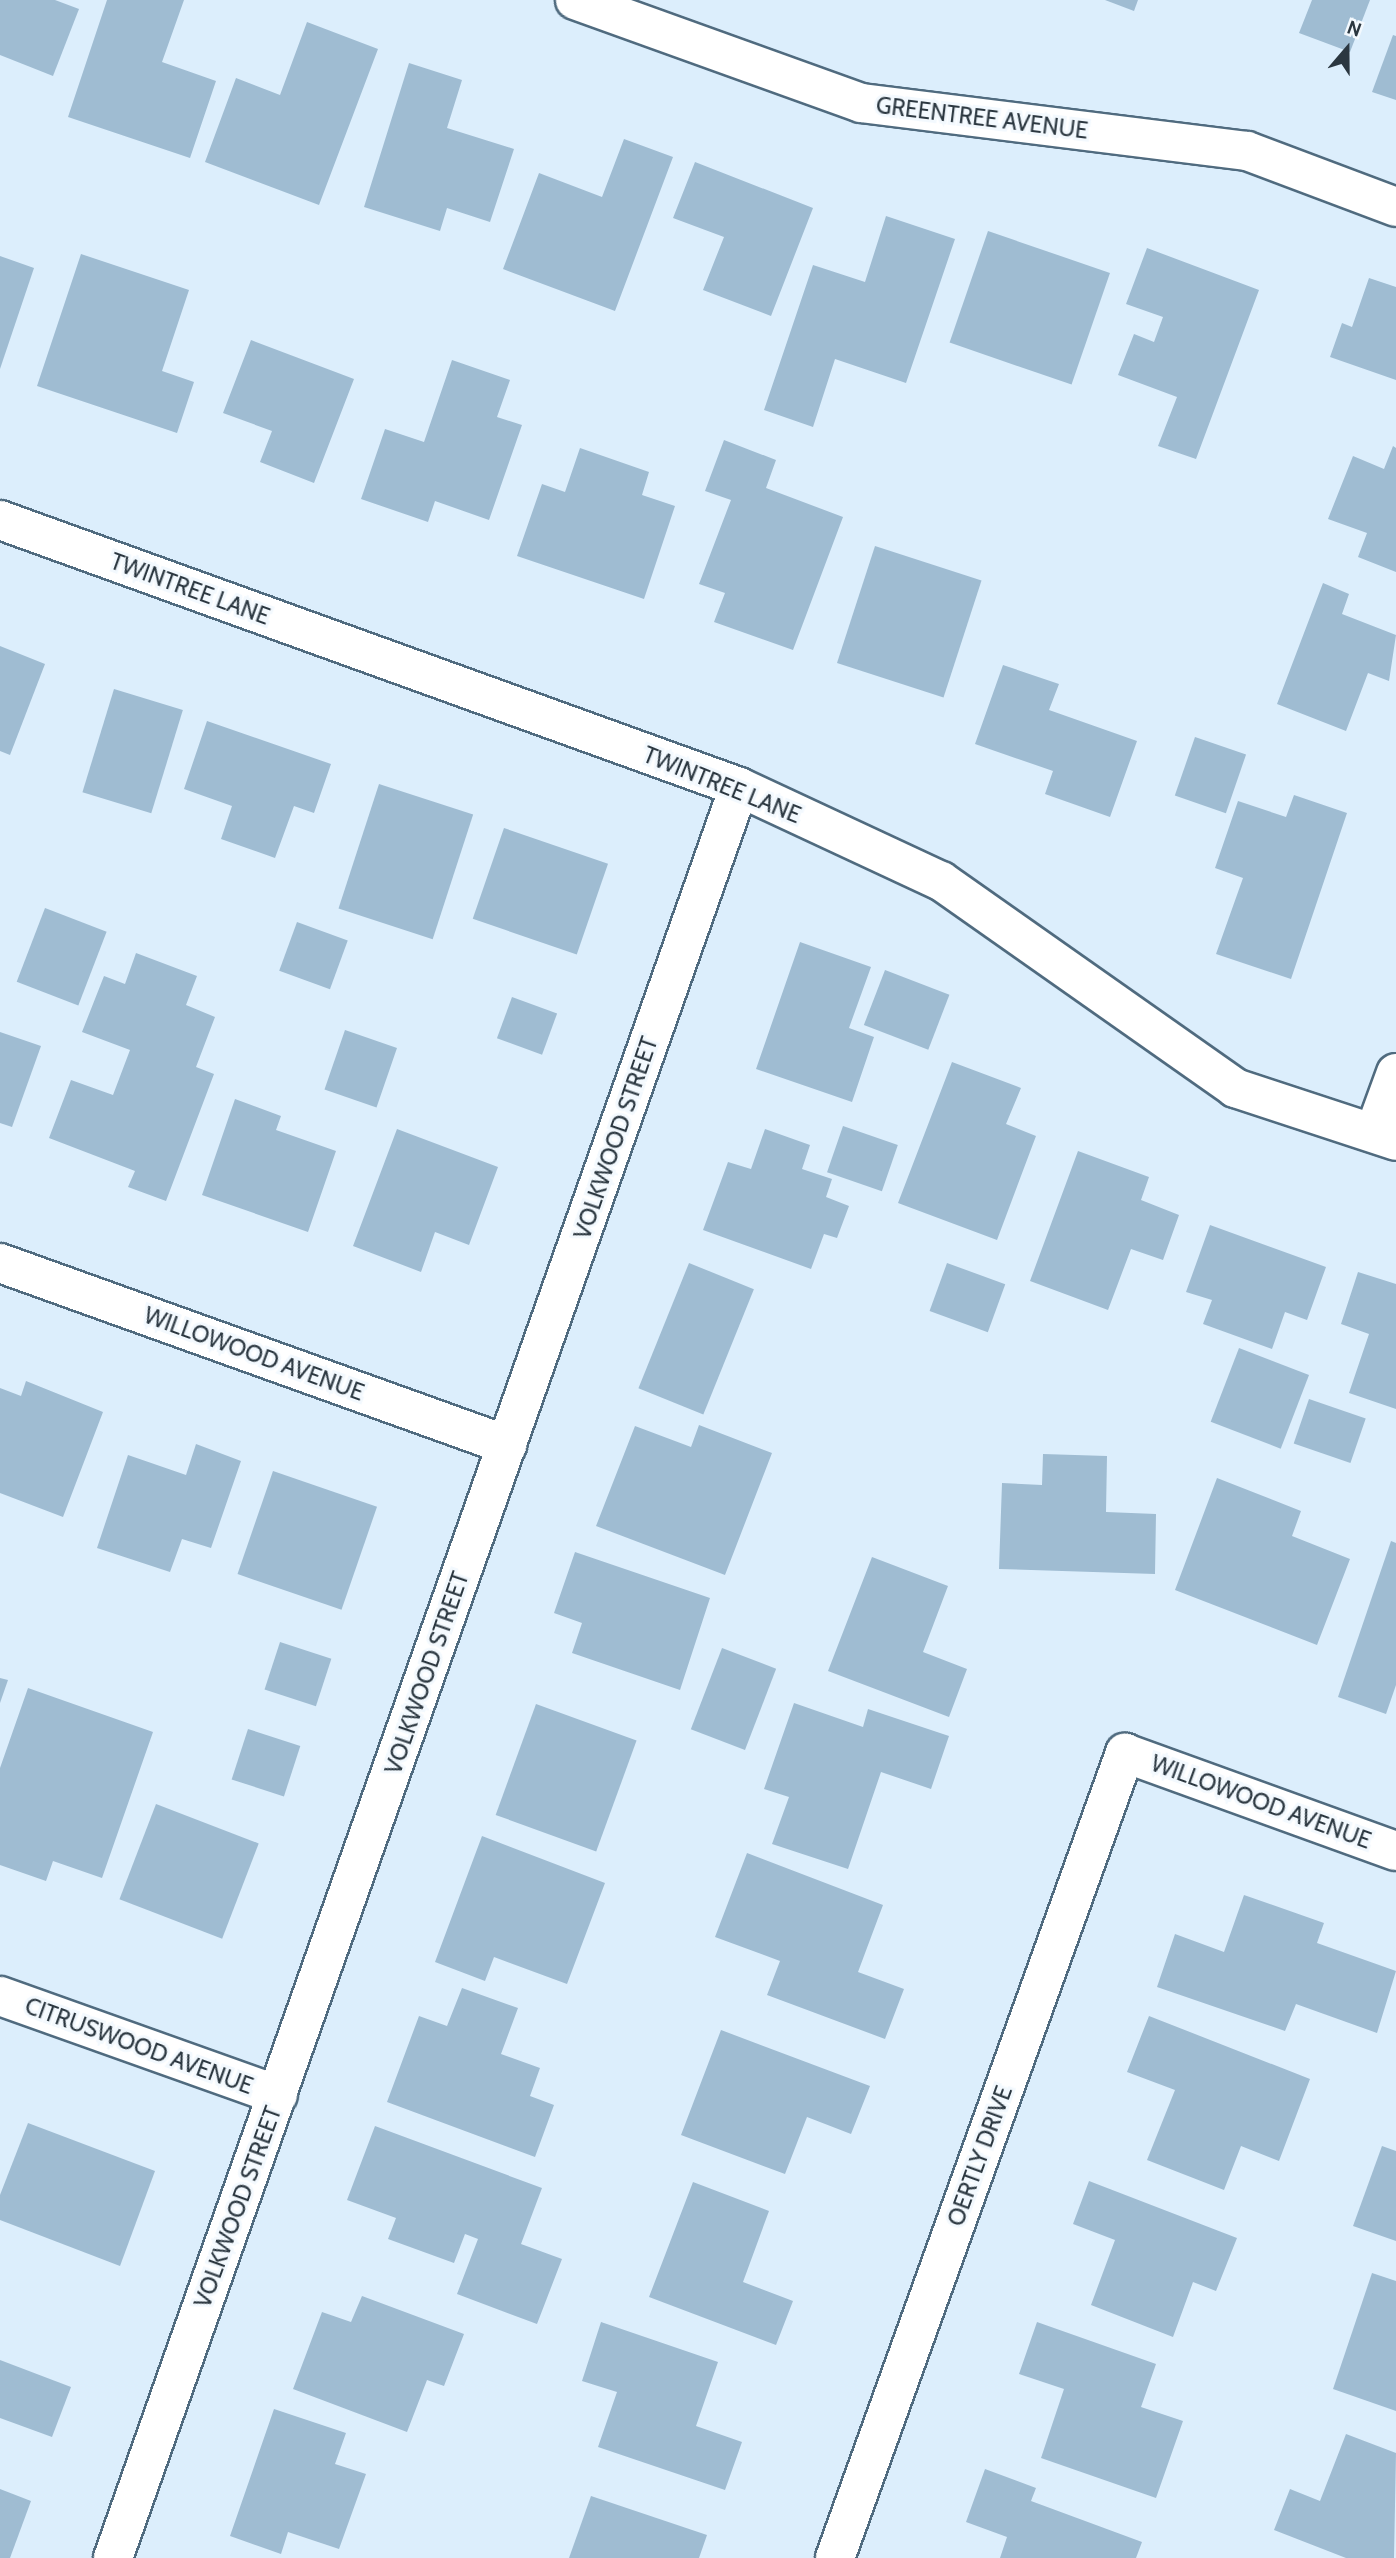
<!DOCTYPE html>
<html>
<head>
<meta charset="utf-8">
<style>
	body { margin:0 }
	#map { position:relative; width:1396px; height:2558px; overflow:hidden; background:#dceefc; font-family:Cabin,sans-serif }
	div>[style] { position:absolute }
	.building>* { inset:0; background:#9fbcd2; transform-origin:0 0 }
	.roads { filter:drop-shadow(2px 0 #506b7f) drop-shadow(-2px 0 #506b7f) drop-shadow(0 2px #506b7f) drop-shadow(0 -2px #506b7f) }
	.street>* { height:38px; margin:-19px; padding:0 19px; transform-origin:19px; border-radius:19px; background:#fff }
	span { translate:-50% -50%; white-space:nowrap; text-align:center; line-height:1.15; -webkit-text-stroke:6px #f3f9fe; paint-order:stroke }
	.street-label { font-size:23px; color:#2b3740 }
	.north { position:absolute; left:1312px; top:14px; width:70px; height:70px; -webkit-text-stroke:5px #f3f9fe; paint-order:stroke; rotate:20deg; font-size:19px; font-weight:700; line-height:28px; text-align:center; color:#2b3740 }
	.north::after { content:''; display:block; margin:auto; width:24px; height:32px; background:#2b3740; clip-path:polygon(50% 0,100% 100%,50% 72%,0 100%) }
</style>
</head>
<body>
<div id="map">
	<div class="building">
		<div style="clip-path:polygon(0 0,55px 0,79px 9px,53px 76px,0 55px)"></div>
		<div style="clip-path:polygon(107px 0,184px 0,162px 62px,216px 81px,190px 158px,68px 117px)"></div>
		<div style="clip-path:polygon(1105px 0,1138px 0,1134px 11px)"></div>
		<div style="clip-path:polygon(1312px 0,1370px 0,1350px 52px,1299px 33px)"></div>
		<div style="clip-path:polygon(307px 22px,378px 49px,319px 205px,205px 162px,236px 78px,280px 95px)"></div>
		<div style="clip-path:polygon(1393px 35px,1396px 36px,1396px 100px,1372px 92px)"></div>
		<div style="clip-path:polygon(409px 63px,462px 80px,447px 128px,514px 149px,490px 222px,447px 208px,440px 231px,364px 207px)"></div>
		<div style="clip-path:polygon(624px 139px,673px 157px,615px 311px,503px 269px,539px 173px,602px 197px)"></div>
		<div style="clip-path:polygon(695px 162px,813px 208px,771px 316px,703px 290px,724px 237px,673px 218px)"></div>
		<div style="clip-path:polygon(886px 216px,955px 239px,906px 383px,835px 359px,813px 427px,764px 410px,813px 265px,865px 282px)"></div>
		<div style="left:988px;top:231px;width:129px;height:118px;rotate:19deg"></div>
		<div style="clip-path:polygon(1147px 248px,1259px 290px,1196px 459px,1158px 446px,1177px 397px,1118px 375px,1134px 334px,1154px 342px,1163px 317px,1126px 304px)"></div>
		<div style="clip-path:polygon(81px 254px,189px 290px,162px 371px,194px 382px,177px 433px,37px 386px)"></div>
		<div style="clip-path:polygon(0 256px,34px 268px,0 369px)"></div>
		<div style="clip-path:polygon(1369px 278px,1396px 287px,1396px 380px,1330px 357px,1342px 323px,1352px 327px)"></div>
		<div style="clip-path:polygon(251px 340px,354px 379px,314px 483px,260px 462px,272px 431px,223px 413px)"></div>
		<div style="clip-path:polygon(452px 360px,510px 380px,497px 417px,522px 425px,489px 520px,435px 501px,428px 522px,361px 499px,385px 429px,424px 442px)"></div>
		<div style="clip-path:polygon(724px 440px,776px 460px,766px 488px,843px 517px,793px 650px,714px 622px,725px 593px,699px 584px,731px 500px,705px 491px)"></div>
		<div style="clip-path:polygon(1393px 446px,1396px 448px,1396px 572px,1358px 557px,1367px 533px,1328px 519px,1353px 456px,1384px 469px)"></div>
		<div style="clip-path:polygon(580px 448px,649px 472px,642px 495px,675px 506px,644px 599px,517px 556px,542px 484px,565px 492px)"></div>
		<div style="left:875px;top:546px;width:112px;height:123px;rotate:18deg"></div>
		<div style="clip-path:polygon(1323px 583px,1349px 594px,1342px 614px,1396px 635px,1389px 681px,1368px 673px,1346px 731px,1277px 704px)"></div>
		<div style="clip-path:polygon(0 646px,45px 664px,10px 755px,0 751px)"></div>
		<div style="clip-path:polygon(1003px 665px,1059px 684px,1049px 710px,1137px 741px,1110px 817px,1045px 794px,1053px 771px,975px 744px)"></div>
		<div style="left:114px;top:689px;width:72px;height:108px;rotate:17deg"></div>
		<div style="clip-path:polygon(207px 721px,331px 764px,314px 813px,294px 806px,275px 858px,221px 839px,232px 806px,184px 789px)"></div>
		<div style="left:1195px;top:737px;width:54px;height:62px;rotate:19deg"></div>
		<div style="left:379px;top:784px;width:99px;height:131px;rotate:18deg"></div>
		<div style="clip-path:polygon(1294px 795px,1347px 813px,1291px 979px,1216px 954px,1243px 878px,1215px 868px,1238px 801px,1286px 817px)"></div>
		<div style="left:504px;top:828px;width:110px;height:96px;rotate:19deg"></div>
		<div style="left:45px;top:908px;width:66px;height:79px;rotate:21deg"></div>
		<div style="left:297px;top:922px;width:54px;height:52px;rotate:20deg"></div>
		<div style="clip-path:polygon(800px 942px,871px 967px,849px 1028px,874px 1037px,852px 1102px,756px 1069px)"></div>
		<div style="clip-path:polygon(136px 953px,197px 976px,186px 1005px,215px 1017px,196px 1067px,214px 1074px,166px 1201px,128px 1187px,135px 1171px,49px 1138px,71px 1080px,113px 1095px,130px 1050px,82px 1032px,104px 976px,125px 984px)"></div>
		<div style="left:885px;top:970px;width:69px;height:59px;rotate:21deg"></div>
		<div style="left:512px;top:997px;width:48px;height:44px;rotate:20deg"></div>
		<div style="left:345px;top:1030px;width:55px;height:63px;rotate:19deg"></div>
		<div style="clip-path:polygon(0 1032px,41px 1046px,12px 1127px,0 1123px)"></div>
		<div style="clip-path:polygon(952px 1062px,1021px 1088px,1006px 1124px,1036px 1136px,997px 1240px,898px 1203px)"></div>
		<div style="clip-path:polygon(235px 1099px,281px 1116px,276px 1130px,336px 1151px,308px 1232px,202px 1195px)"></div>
		<div style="left:843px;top:1126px;width:58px;height:49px;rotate:19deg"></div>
		<div style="clip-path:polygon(397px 1129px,498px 1167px,469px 1245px,435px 1232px,421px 1272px,353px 1246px)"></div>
		<div style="clip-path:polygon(765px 1129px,810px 1145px,802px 1169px,832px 1179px,826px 1197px,849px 1206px,837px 1238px,824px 1234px,811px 1269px,703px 1230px,728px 1162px,751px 1169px)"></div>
		<div style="clip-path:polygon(1078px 1151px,1149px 1177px,1141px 1200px,1179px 1215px,1163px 1260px,1131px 1249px,1108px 1310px,1030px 1281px)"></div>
		<div style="clip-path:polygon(1210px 1225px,1326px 1267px,1307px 1320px,1285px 1312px,1272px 1349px,1203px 1324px,1212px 1300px,1186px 1292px)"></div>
		<div style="left:689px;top:1263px;width:70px;height:135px;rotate:22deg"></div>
		<div style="left:947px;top:1263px;width:62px;height:51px;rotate:20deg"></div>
		<div style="clip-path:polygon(1358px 1272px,1396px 1284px,1396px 1409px,1349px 1393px,1369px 1334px,1341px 1324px)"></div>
		<div style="left:1239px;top:1348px;width:75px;height:79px;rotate:21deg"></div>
		<div style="clip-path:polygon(26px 1381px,103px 1412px,63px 1517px,0 1493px,0 1388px,21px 1396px)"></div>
		<div style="left:1309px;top:1399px;width:60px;height:47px;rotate:19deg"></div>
		<div style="clip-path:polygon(699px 1425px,772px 1453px,725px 1575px,596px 1526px,635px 1426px,691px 1447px)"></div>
		<div style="clip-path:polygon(196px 1444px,241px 1461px,211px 1548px,182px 1539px,170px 1572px,97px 1548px,128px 1455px,186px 1475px)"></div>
		<div style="clip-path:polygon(1043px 1454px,1107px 1456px,1106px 1512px,1156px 1514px,1155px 1574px,999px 1569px,1002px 1483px,1042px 1485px)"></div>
		<div style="left:273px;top:1471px;width:110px;height:109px;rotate:19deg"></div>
		<div style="clip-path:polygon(1217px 1478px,1301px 1511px,1292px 1536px,1350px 1559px,1317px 1645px,1175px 1590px)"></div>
		<div style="clip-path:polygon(1391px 1541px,1396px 1543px,1396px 1685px,1386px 1714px,1338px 1697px)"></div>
		<div style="clip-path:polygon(575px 1552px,710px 1598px,680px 1690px,572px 1653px,582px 1623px,554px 1613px)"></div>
		<div style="clip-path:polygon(872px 1557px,948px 1586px,923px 1652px,967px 1669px,949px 1717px,828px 1671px)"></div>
		<div style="left:280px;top:1642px;width:54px;height:50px;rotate:18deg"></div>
		<div style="left:722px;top:1648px;width:58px;height:87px;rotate:21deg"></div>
		<div style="clip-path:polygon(0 1678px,8px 1680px,0 1703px)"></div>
		<div style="clip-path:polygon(28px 1688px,153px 1732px,102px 1878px,53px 1861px,46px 1881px,0 1865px,0 1768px)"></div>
		<div style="clip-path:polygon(794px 1703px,863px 1727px,868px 1709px,949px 1736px,931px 1789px,881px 1772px,848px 1869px,772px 1844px,789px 1797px,764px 1789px)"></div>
		<div style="left:536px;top:1704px;width:107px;height:118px;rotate:20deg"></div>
		<div style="left:248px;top:1729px;width:55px;height:53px;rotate:18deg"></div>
		<div style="left:156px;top:1804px;width:110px;height:102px;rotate:21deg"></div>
		<div style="clip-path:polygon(482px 1836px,605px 1883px,567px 1984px,494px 1957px,485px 1981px,435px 1962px)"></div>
		<div style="clip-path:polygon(747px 1853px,883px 1905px,858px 1972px,904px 1989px,885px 2039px,767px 1995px,780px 1961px,715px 1937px)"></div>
		<div style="clip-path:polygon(1244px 1895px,1324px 1923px,1317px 1943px,1396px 1971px,1377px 2033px,1296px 2004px,1285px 2031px,1157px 1987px,1175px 1934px,1224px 1952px)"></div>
		<div style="clip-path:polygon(462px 1988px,518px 2008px,501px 2054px,540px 2068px,530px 2096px,554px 2105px,535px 2157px,387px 2102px,419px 2016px,447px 2026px)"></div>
		<div style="clip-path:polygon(1149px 2016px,1310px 2079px,1279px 2161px,1241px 2146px,1224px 2190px,1147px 2160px,1175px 2090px,1127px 2072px)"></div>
		<div style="clip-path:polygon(721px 2030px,870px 2086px,851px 2134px,807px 2117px,785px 2174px,681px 2135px)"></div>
		<div style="clip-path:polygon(28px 2123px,155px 2171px,120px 2266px,0 2220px,0 2195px)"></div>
		<div style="clip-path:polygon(375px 2126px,542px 2188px,521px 2244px,562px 2259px,537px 2324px,457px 2294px,478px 2239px,465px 2234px,454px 2263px,388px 2239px,396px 2218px,347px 2200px)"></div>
		<div style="clip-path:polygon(1382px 2146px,1396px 2151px,1396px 2241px,1353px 2226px)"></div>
		<div style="clip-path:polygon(1089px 2181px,1237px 2238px,1216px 2291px,1193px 2282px,1173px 2337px,1091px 2305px,1115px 2240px,1073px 2224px)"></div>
		<div style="clip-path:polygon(693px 2182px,769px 2211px,743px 2282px,793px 2301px,776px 2345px,649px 2297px)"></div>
		<div style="clip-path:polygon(1372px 2273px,1396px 2281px,1396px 2411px,1333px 2389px)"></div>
		<div style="clip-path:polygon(362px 2296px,464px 2334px,444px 2386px,427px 2380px,407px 2432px,293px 2389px,322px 2312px,351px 2322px)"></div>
		<div style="clip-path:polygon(601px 2322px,718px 2362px,696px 2426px,742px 2442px,725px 2490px,598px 2447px,617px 2392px,582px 2381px)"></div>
		<div style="clip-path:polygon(1037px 2322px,1156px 2364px,1141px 2407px,1183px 2421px,1156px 2498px,1041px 2458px,1064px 2389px,1019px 2374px)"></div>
		<div style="clip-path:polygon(0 2360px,71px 2387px,52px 2437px,0 2418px)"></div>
		<div style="clip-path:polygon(274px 2409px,346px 2433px,335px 2464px,366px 2474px,339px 2549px,288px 2532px,281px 2554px,230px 2536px)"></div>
		<div style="clip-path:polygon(1346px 2434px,1396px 2453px,1394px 2558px,1346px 2558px,1274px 2530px,1290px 2489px,1320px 2501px)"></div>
		<div style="clip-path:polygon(985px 2469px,1036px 2488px,1031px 2501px,1142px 2542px,1136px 2558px,1000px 2558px,1007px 2537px,966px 2522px)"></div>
		<div style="clip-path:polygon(0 2489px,31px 2501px,10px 2558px,0 2558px)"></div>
		<div style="clip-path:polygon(591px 2496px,707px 2535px,699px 2558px,569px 2558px)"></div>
	</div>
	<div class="roads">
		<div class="street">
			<div style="left:575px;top:0;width:304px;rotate:19.8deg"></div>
			<div style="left:861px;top:103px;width:389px;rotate:7.1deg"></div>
			<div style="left:1247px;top:151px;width:159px;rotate:20.6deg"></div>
			<div style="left:0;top:520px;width:786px;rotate:19.86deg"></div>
			<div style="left:739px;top:787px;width:223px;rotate:25deg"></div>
			<div style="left:941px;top:881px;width:360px;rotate:35.1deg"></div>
			<div style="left:1235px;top:1088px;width:169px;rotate:18.2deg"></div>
			<div style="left:1374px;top:1133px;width:64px;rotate:-69.9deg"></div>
			<div style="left:0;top:1263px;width:539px;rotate:19.75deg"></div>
			<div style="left:0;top:1996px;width:295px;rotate:19.6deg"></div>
			<div style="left:113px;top:2558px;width:1878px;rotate:-70.53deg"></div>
			<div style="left:835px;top:2558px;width:856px;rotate:-70.19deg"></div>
			<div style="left:1125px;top:1753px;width:288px;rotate:19.9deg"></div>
		</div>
	</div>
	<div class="street-label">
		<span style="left:982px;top:118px;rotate:7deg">GREENTREE AVENUE</span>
		<span style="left:190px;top:589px;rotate:20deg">TWINTREE LANE</span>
		<span style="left:722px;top:785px;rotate:22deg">TWINTREE LANE</span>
		<span style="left:616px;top:1138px;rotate:-71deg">VOLKWOOD STREET</span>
		<span style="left:254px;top:1354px;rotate:20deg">WILLOWOOD AVENUE</span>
		<span style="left:427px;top:1673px;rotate:-71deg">VOLKWOOD STREET</span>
		<span style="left:1261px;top:1802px;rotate:20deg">WILLOWOOD AVENUE</span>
		<span style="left:139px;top:2046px;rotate:20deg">CITRUSWOOD AVENUE</span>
		<span style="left:980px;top:2156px;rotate:-70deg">OERTLY DRIVE</span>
		<span style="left:238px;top:2207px;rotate:-70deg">VOLKWOOD STREET</span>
	</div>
	<div class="north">N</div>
</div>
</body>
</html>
